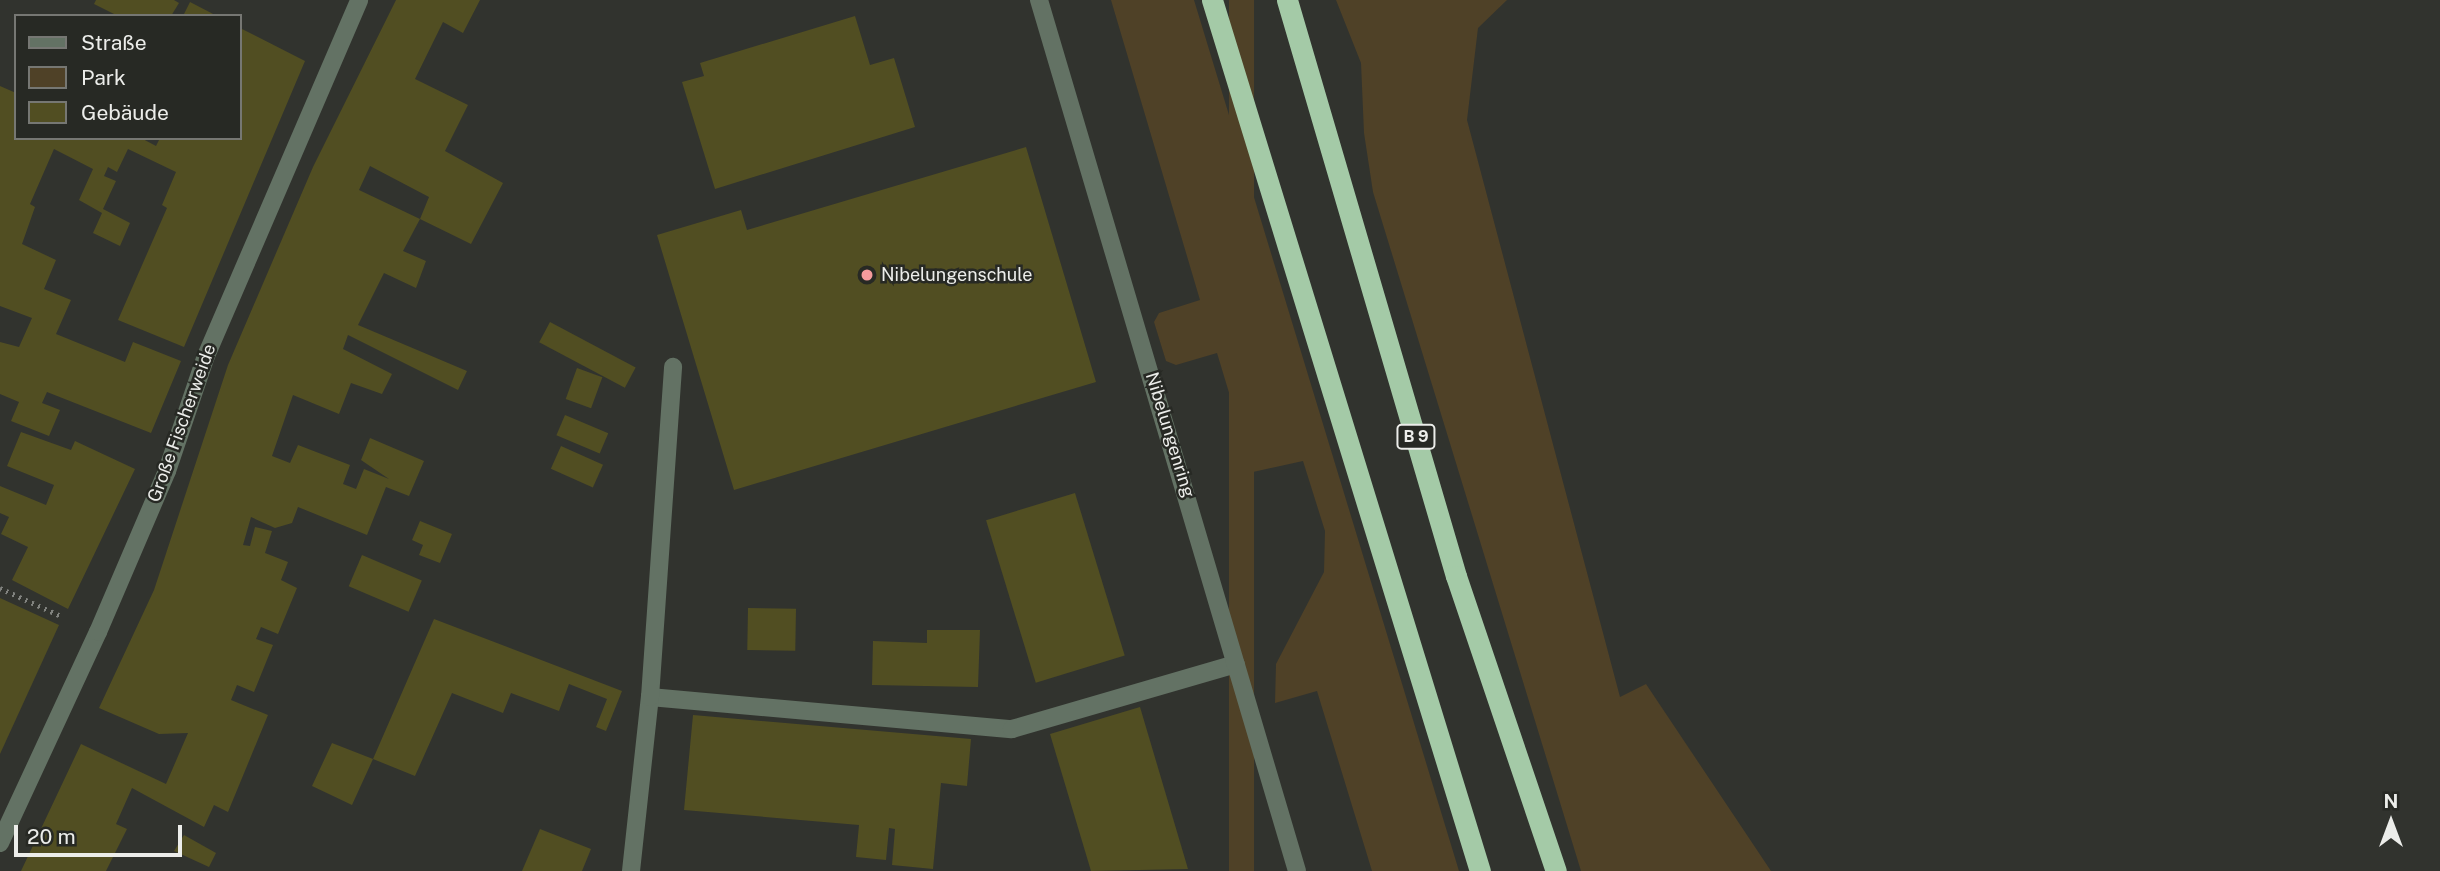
<!DOCTYPE html>
<html>
<head>
<meta charset="utf-8">
<style>
	body { margin:0 }
	#map { position:relative; width:2440px; height:871px; overflow:hidden; background:#31332e; font-family:"Public Sans",sans-serif }
	div>[style] { position:absolute }
	.green>* { inset:0; background:#4f4127; transform-origin:0 0 }
	.building>* { inset:0; background:#514e22; transform-origin:0 0 }
	.path>* { height:4.5px; margin-top:-2.25px; transform-origin:0; background:repeating-linear-gradient(90deg,#81837f 0 2px,transparent 0 7px) }
	.lane>* { height:18px; margin:-9px; padding:0 9px; transform-origin:9px; border-radius:9px; background:#637264 }
	.street>* { height:18px; margin:-9px; padding:0 9px; transform-origin:9px; border-radius:9px; background:#637264 }
	.highway>* { height:21px; margin:-10.5px; padding:0 10.5px; transform-origin:10.5px; border-radius:10.5px; background:#a4caa7 }
	.dots>* { width:19px; height:19px; translate:-50% -50%; box-sizing:border-box; border:4px solid #272924; border-radius:50% }
	span { translate:-50% -50%; white-space:nowrap; text-align:center; line-height:1.15; -webkit-text-stroke:5px #272924; paint-order:stroke }
	.shield-label span { padding:2px 5px; background:#272924; border:2px solid; border-radius:5px; -webkit-text-stroke-width:0 }
	.shield-label { font-size:16px; color:#ecedea; font-weight:700 }
	.poi-label { font-size:18px; color:#ecedea }
	.left { translate:0 -50%; text-align:left }
	.street-label { font-size:18px; color:#ecedea }
	.legend { position:absolute; left:14px; top:14px; width:228px; height:126px; box-sizing:border-box; background:#272924; border:2px solid #767773; margin:0; padding:9px 12px; list-style:none; font-size:21px; color:#ecedea }
	.legend li { display:flex; align-items:center; gap:14px; height:35px }
	.legend b { width:35px; border:2px solid #767773 }
	.north { position:absolute; left:2356px; top:787px; width:70px; height:70px; -webkit-text-stroke:5px #272924; paint-order:stroke; rotate:0deg; font-size:19px; font-weight:700; line-height:28px; text-align:center; color:#ecedea }
	.north::after { content:''; display:block; margin:auto; width:24px; height:32px; background:#ecedea; clip-path:polygon(50% 0,100% 100%,50% 72%,0 100%) }
	.scale { position:absolute; left:14px; top:825px; width:168px; height:32px; box-sizing:border-box; border:4px solid #ecedea; border-top:0; padding-left:9px; font-size:21px; line-height:24px; white-space:nowrap; color:#ecedea; -webkit-text-stroke:5px #272924; paint-order:stroke }
</style>
</head>
<body>
<div id="map">
	<div class="green">
		<div style="clip-path:polygon(1111px 0,1194px 0,1459px 871px,1372px 871px,1317px 691px,1275px 703px,1276px 664px,1324px 572px,1325px 531px,1303px 461px,1253px 472px,1217px 353px,1176px 365px,1166px 361px,1154px 322px,1159px 313px,1200px 300px)"></div>
		<div style="left:1229px;top:0;width:25px;height:910px"></div>
		<div style="clip-path:polygon(1336px 0,1507px 0,1478px 28px,1467px 120px,1620px 697px,1646px 684px,1771px 871px,1581px 871px,1373px 192px,1364px 133px,1361px 63px)"></div>
	</div>
	<div class="building">
		<div style="clip-path:polygon(96px 0,174px 0,179px 3px,171px 16px,118px 16px,94px 4px)"></div>
		<div style="clip-path:polygon(evenodd,396px 0,480px 0,463px 33px,443px 22px,415px 79px,468px 105px,445px 151px,503px 183px,471px 244px,420px 219px,403px 251px,426px 261px,416px 288px,384px 273px,358px 325px,467px 371px,458px 390px,348px 335px,343px 349px,392px 374px,382px 394px,351px 383px,339px 414px,293px 395px,272px 456px,290px 463px,298px 445px,350px 465px,343px 484px,356px 489px,364px 469px,389px 479px,361px 460px,370px 438px,424px 461px,409px 496px,386px 487px,367px 535px,298px 507px,292px 523px,275px 528px,251px 517px,243px 545px,250px 546px,255px 527px,272px 531px,265px 553px,288px 562px,281px 580px,297px 588px,278px 634px,261px 627px,256px 639px,273px 645px,254px 692px,237px 685px,231px 700px,268px 715px,228px 812px,214px 805px,204px 827px,132px 788px,116px 824px,127px 829px,106px 871px,21px 871px,81px 744px,166px 784px,188px 733px,159px 734px,99px 708px,154px 590px,228px 365px,313px 167px,396px 0,370px 166px,429px 197px,420px 219px,359px 190px,370px 166px)"></div>
		<div style="clip-path:polygon(190px 2px,217px 16px,183px 16px)"></div>
		<div style="clip-path:polygon(855px 16px,870px 65px,894px 58px,915px 127px,715px 189px,682px 82px,704px 76px,700px 63px)"></div>
		<div style="clip-path:polygon(240px 28px,305px 61px,184px 347px,118px 320px,167px 208px,162px 205px,176px 172px,128px 149px,117px 172px,108px 167px,104px 176px,116px 181px,103px 209px,130px 223px,120px 246px,93px 233px,102px 213px,79px 200px,93px 169px,54px 149px,30px 204px,35px 207px,22px 244px,56px 260px,44px 289px,71px 300px,56px 334px,125px 362px,133px 342px,181px 361px,151px 433px,47px 392px,42px 403px,60px 410px,49px 436px,11px 421px,19px 402px,0 394px,0 342px,19px 347px,32px 318px,0 306px,0 86px,16px 93px,16px 138px,141px 138px,156px 146px,160px 138px,240px 138px)"></div>
		<div style="clip-path:polygon(1026px 147px,1096px 382px,734px 490px,657px 235px,741px 210px,747px 230px)"></div>
		<div style="left:550px;top:322px;width:97px;height:23px;rotate:28deg"></div>
		<div style="left:577px;top:368px;width:27px;height:33px;rotate:20deg"></div>
		<div style="left:565px;top:415px;width:47px;height:22px;rotate:23deg"></div>
		<div style="clip-path:polygon(21px 432px,71px 450px,75px 441px,135px 469px,68px 609px,12px 580px,28px 547px,1px 534px,9px 517px,0 513px,0 486px,46px 505px,54px 485px,7px 466px)"></div>
		<div style="left:561px;top:446px;width:46px;height:25px;rotate:24deg"></div>
		<div style="left:1075px;top:493px;width:170px;height:93px;rotate:73deg"></div>
		<div style="clip-path:polygon(420px 521px,452px 534px,440px 563px,419px 555px,423px 545px,412px 540px)"></div>
		<div style="left:362px;top:555px;width:65px;height:34px;rotate:23deg"></div>
		<div style="clip-path:polygon(0 598px,59px 625px,0 754px)"></div>
		<div style="left:748px;top:608px;width:48px;height:42px;rotate:1deg"></div>
		<div style="clip-path:polygon(434px 619px,622px 691px,606px 731px,596px 727px,607px 699px,569px 684px,559px 711px,511px 693px,503px 713px,452px 693px,415px 776px,373px 759px,352px 805px,312px 786px,332px 743px,373px 759px)"></div>
		<div style="clip-path:polygon(927px 630px,980px 630px,978px 687px,872px 685px,873px 641px,927px 643px)"></div>
		<div style="clip-path:polygon(1140px 707px,1188px 869px,1091px 871px,1050px 734px)"></div>
		<div style="clip-path:polygon(693px 715px,971px 739px,967px 786px,941px 783px,933px 869px,892px 865px,895px 829px,889px 828px,886px 860px,856px 857px,859px 825px,684px 810px)"></div>
		<div style="clip-path:polygon(540px 829px,591px 849px,582px 871px,522px 871px)"></div>
		<div style="clip-path:polygon(184px 835px,216px 853px,209px 867px,174px 851px)"></div>
	</div>
	<div class="path">
		<div style="left:0;top:588px;width:69px;rotate:24.7deg"></div>
	</div>
	<div class="lane">
		<div style="left:650px;top:697px;width:363px;rotate:5.1deg"></div>
		<div style="left:1012px;top:729px;width:233px;rotate:-16.2deg"></div>
		<div style="left:631px;top:871px;width:175px;rotate:-83.8deg"></div>
		<div style="left:650px;top:697px;width:331px;rotate:-86deg"></div>
	</div>
	<div class="street">
		<div style="left:1039px;top:0;width:908px;rotate:73.5deg"></div>
		<div style="left:0;top:843px;width:233px;rotate:-65.1deg"></div>
		<div style="left:98px;top:632px;width:175px;rotate:-66.8deg"></div>
		<div style="left:167px;top:471px;width:121px;rotate:-71.3deg"></div>
		<div style="left:206px;top:356px;width:387px;rotate:-66.7deg"></div>
	</div>
	<div class="highway">
		<div style="left:1212px;top:0;width:911px;rotate:72.9deg"></div>
		<div style="left:1287px;top:0;width:600px;rotate:73.65deg"></div>
		<div style="left:1456px;top:576px;width:311px;rotate:71.3deg"></div>
	</div>
	<div class="dots">
		<div style="left:867px;top:275px;background:#f59b9c"></div>
	</div>
	<div class="shield-label">
		<span style="left:1416px;top:437px">B 9</span>
	</div>
	<div class="poi-label">
		<span class="left" style="left:881px;top:275px">Nibelungenschule</span>
	</div>
	<div class="street-label">
		<span style="left:182px;top:423px;rotate:-70deg">Große Fischerweide</span>
		<span style="left:1170px;top:435px;rotate:73deg">Nibelungenring</span>
	</div>
	<ul class="legend">
	<li><b style="height:9px;background:#637264"></b>Straße</li>
	<li><b style="height:19px;background:#4f4127"></b>Park</li>
	<li><b style="height:19px;background:#514e22"></b>Gebäude</li>
	</ul>
	<div class="north">N</div>
	<div class="scale">20 m</div>
</div>
</body>
</html>
